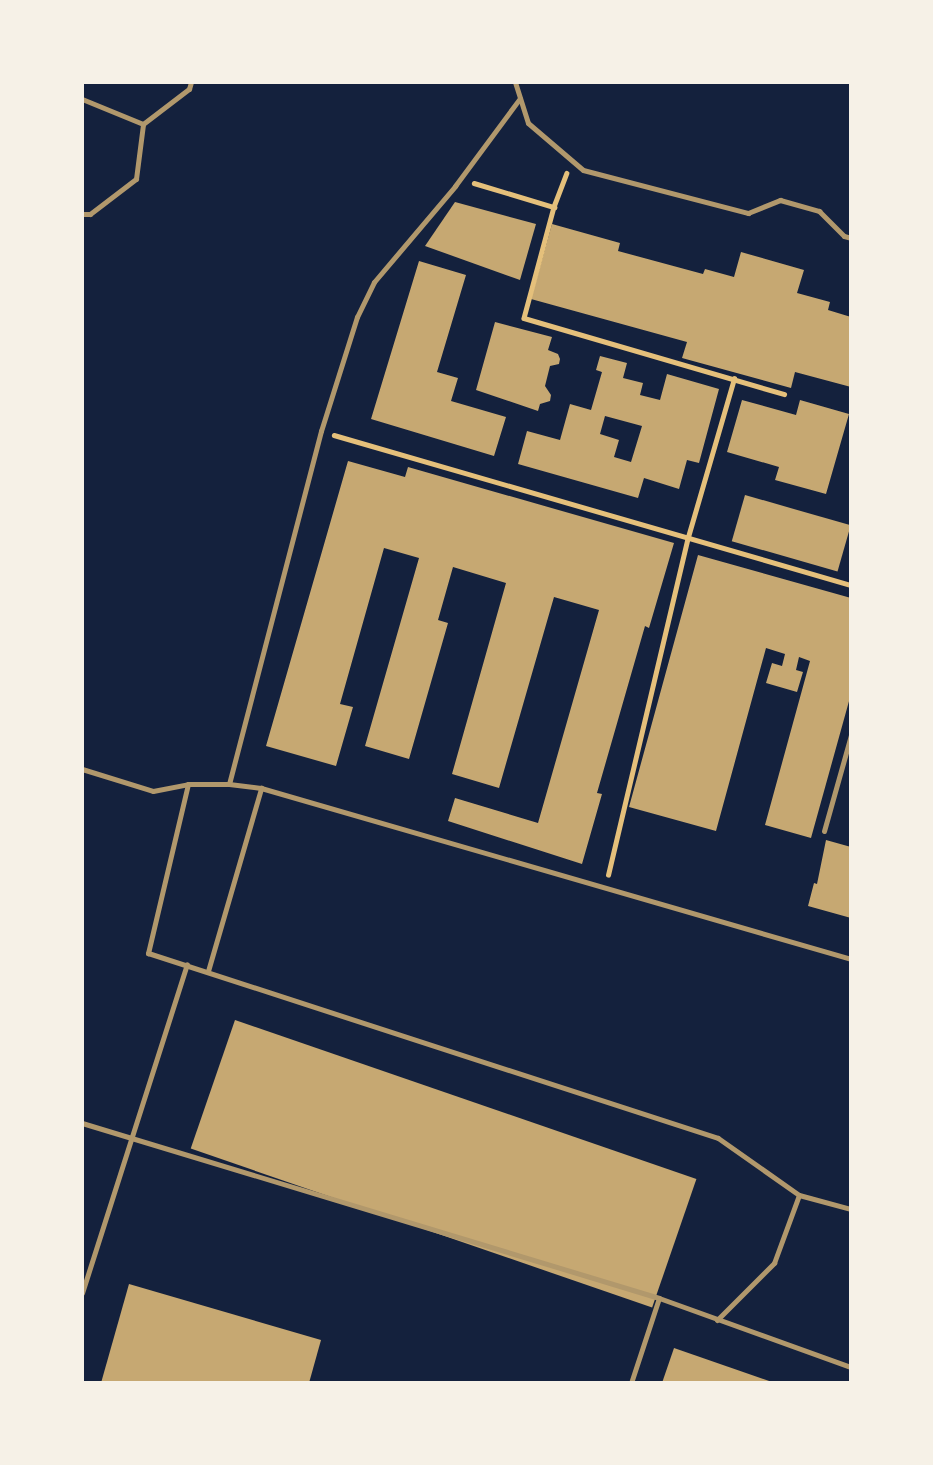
<!DOCTYPE html>
<html>
<head>
<meta charset="utf-8">
<style>
	body { margin:0 }
	#map { position:relative; width:933px; height:1465px; overflow:hidden; background:#14213d; font-family:Roboto,sans-serif }
	div>[style] { position:absolute }
	.building>* { inset:0; background:#c6a872; transform-origin:0 0 }
	.path>* { height:4.5px; margin:-2.25px; padding:0 2.25px; transform-origin:2.25px; border-radius:2.25px; background:#e5c07b }
	.service>* { height:5px; margin:-2.5px; padding:0 2.5px; transform-origin:2.5px; border-radius:2.5px; background:#b1986c }
	span { translate:-50% -50%; white-space:nowrap; text-align:center; line-height:1.15; -webkit-text-stroke:5px #f6f1e7; paint-order:stroke }
	.frame { position:absolute; inset:0; border:84px solid #f6f1e7; pointer-events:none }
</style>
</head>
<body>
<div id="map">
	<div class="building">
		<div style="clip-path:polygon(455px 202px,536px 224px,520px 280px,425px 246px)"></div>
		<div style="clip-path:polygon(552px 224px,620px 243px,618px 251px,703px 274px,705px 269px,734px 277px,741px 252px,804px 270px,797px 293px,830px 302px,828px 310px,851px 317px,851px 387px,795px 372px,791px 388px,682px 358px,687px 342px,531px 299px)"></div>
		<div style="clip-path:polygon(419px 261px,466px 275px,437px 372px,458px 378px,451px 401px,506px 417px,494px 456px,371px 419px)"></div>
		<div style="clip-path:polygon(495px 322px,552px 337px,548px 350px,558px 354px,560px 359px,559px 364px,550px 366px,545px 386px,551px 395px,550px 401px,540px 404px,538px 411px,476px 390px)"></div>
		<div style="clip-path:polygon(evenodd,600px 356px,627px 363px,623px 378px,643px 383px,640px 395px,660px 400px,667px 374px,719px 389px,699px 463px,687px 460px,679px 489px,644px 478px,638px 498px,518px 464px,527px 431px,560px 440px,570px 404px,591px 410px,602px 372px,596px 370px,600px 356px,605px 416px,642px 426px,631px 462px,614px 457px,619px 440px,600px 434px,605px 416px)"></div>
		<div style="clip-path:polygon(742px 400px,796px 415px,800px 400px,849px 414px,826px 494px,775px 480px,779px 467px,727px 452px)"></div>
		<div style="clip-path:polygon(348px 461px,405px 477px,408px 467px,674px 543px,649px 628px,645px 626px,597px 793px,602px 794px,582px 864px,448px 821px,455px 798px,538px 823px,599px 610px,554px 597px,499px 788px,452px 774px,506px 583px,453px 567px,438px 620px,448px 623px,409px 759px,365px 746px,419px 558px,384px 548px,340px 704px,353px 707px,336px 766px,266px 746px)"></div>
		<div style="left:745px;top:495px;width:110px;height:48px;rotate:16deg"></div>
		<div style="clip-path:polygon(698px 555px,851px 598px,851px 694px,811px 838px,765px 825px,810px 661px,799px 657px,796px 670px,803px 672px,797px 692px,766px 683px,772px 663px,782px 666px,785px 654px,766px 648px,716px 831px,629px 807px)"></div>
		<div style="clip-path:polygon(826px 840px,851px 847px,851px 918px,808px 906px,814px 883px,817px 884px)"></div>
		<div style="left:235px;top:1020px;width:488px;height:136px;rotate:19deg"></div>
		<div style="clip-path:polygon(129px 1284px,321px 1340px,309px 1383px,101px 1383px)"></div>
		<div style="clip-path:polygon(674px 1348px,772px 1382px,772px 1383px,662px 1383px)"></div>
	</div>
	<div class="path">
		<div style="left:567px;top:173px;width:36px;rotate:111deg"></div>
		<div style="left:554px;top:207px;width:115px;rotate:105.1deg"></div>
		<div style="left:524px;top:318px;width:271px;rotate:16.3deg"></div>
		<div style="left:474px;top:183px;width:84px;rotate:16.7deg"></div>
		<div style="left:334px;top:435px;width:538px;rotate:16.18deg"></div>
		<div style="left:608px;top:875px;width:347px;rotate:-76.7deg"></div>
		<div style="left:688px;top:537px;width:165px;rotate:-73.8deg"></div>
	</div>
	<div class="service">
		<div style="left:515px;top:82px;width:43px;rotate:72.4deg"></div>
		<div style="left:528px;top:123px;width:72px;rotate:40.5deg"></div>
		<div style="left:583px;top:170px;width:171px;rotate:14.6deg"></div>
		<div style="left:748px;top:213px;width:35px;rotate:-22deg"></div>
		<div style="left:780px;top:200px;width:41px;rotate:15.8deg"></div>
		<div style="left:819px;top:211px;width:35px;rotate:45deg"></div>
		<div style="left:844px;top:236px;width:7px;rotate:16deg"></div>
		<div style="left:82px;top:99px;width:66px;rotate:22.3deg"></div>
		<div style="left:82px;top:214px;width:8px"></div>
		<div style="left:90px;top:214px;width:58px;rotate:-37.3deg"></div>
		<div style="left:136px;top:179px;width:55px;rotate:-82.7deg"></div>
		<div style="left:143px;top:124px;width:58px;rotate:-37.3deg"></div>
		<div style="left:189px;top:89px;width:7px;rotate:-74deg"></div>
		<div style="left:82px;top:769px;width:74px;rotate:17.2deg"></div>
		<div style="left:153px;top:791px;width:36px;rotate:-11deg"></div>
		<div style="left:188px;top:784px;width:41px"></div>
		<div style="left:229px;top:784px;width:32px;rotate:7deg"></div>
		<div style="left:261px;top:788px;width:614px;rotate:16.16deg"></div>
		<div style="left:188px;top:784px;width:174px;rotate:103.3deg"></div>
		<div style="left:148px;top:953px;width:599px;rotate:17.98deg"></div>
		<div style="left:718px;top:1138px;width:99px;rotate:35.1deg"></div>
		<div style="left:229px;top:784px;width:365px;rotate:-75.4deg"></div>
		<div style="left:321px;top:431px;width:120px;rotate:-72.5deg"></div>
		<div style="left:357px;top:317px;width:39px;rotate:-64deg"></div>
		<div style="left:374px;top:282px;width:126px;rotate:-49.8deg"></div>
		<div style="left:455px;top:186px;width:109px;rotate:-53.5deg"></div>
		<div style="left:824px;top:831px;width:100px;rotate:-74.3deg"></div>
		<div style="left:208px;top:971px;width:191px;rotate:-73.8deg"></div>
		<div style="left:82px;top:1123px;width:603px;rotate:16.87deg"></div>
		<div style="left:659px;top:1298px;width:204px;rotate:19.8deg"></div>
		<div style="left:82px;top:1293px;width:345px;rotate:-72.3deg"></div>
		<div style="left:717px;top:1320px;width:81px;rotate:-45deg"></div>
		<div style="left:774px;top:1263px;width:72px;rotate:-69.8deg"></div>
		<div style="left:799px;top:1195px;width:54px;rotate:15.1deg"></div>
		<div style="left:631px;top:1383px;width:89px;rotate:-71.8deg"></div>
	</div>
	<div class="frame"></div>
</div>
</body>
</html>
